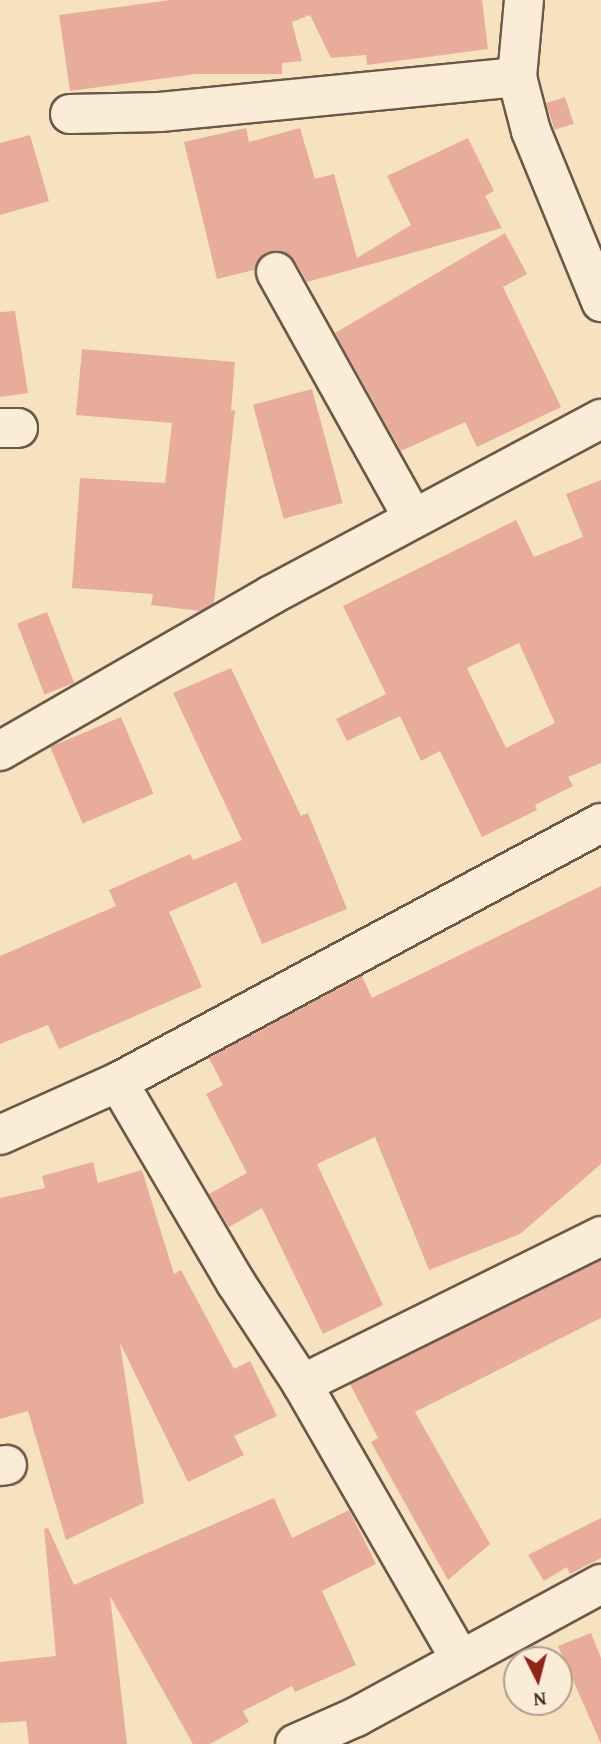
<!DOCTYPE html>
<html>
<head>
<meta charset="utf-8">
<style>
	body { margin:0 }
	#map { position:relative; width:601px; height:1744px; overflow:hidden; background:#f7e2c0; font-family:"Gentium Book Plus",serif }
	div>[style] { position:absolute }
	.building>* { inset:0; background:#e7ad9a; transform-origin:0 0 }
	.roads { filter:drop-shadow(2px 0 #6c5848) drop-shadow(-2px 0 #6c5848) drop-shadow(0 2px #6c5848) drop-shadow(0 -2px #6c5848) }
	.minor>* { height:38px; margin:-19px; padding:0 19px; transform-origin:19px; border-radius:19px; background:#faecd6 }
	span { translate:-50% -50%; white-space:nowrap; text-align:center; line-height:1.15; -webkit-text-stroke:5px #faecd6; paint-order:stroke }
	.north { position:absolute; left:503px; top:1646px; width:70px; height:70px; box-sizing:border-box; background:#faecd6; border:2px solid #ae9e8d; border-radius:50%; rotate:174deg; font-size:19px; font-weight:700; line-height:28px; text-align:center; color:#3d2a20 }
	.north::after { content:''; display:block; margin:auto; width:24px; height:32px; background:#8f2418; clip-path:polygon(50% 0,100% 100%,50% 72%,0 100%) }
</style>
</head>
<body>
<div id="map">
	<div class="building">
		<div style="clip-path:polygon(171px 0,482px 0,488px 49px,367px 65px,366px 55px,331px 58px,310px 15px,292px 22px,302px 61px,282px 63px,282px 74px,196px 74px,70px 91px,59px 15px)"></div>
		<div style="left:565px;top:97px;width:28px;height:20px;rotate:72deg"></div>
		<div style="clip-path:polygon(246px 128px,249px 142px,300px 128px,315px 179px,334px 174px,357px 258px,411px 225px,387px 176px,468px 138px,494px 191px,485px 196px,502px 228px,307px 282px,295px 261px,277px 250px,265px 253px,254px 270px,217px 279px,184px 142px)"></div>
		<div style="clip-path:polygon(30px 135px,49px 201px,0 215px,0 143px)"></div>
		<div style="clip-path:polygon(505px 233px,527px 274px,503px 287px,561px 407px,477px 447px,465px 422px,401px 451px,335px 333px)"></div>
		<div style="clip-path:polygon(15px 311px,28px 393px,0 397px,0 312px)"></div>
		<div style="clip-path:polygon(82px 349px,235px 362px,231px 411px,235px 410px,214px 603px,200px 611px,151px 605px,153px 594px,72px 588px,80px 478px,165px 483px,172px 423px,76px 415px)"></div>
		<div style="left:312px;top:389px;width:118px;height:61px;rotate:75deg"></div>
		<div style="clip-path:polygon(evenodd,601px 480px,601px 763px,568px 777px,573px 786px,535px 805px,537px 810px,482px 837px,440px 751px,421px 761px,400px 716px,347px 741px,336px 719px,386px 694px,343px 606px,516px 520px,534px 557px,583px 537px,566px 494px,601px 480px,519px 643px,555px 723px,506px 748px,467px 668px,519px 643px)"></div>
		<div style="left:47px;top:612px;width:76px;height:32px;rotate:69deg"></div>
		<div style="clip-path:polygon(231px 668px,301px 816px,308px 813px,347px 909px,262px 944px,236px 882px,169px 912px,202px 987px,59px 1049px,48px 1025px,0 1044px,0 956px,116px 906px,109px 890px,190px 854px,193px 860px,242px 840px,173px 693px)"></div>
		<div style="left:121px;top:717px;width:83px;height:77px;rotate:67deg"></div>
		<div style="clip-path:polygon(601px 886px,601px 1164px,520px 1234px,429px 1270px,375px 1137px,317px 1164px,383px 1305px,323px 1334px,262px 1208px,229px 1227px,209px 1194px,247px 1173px,206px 1094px,223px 1085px,209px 1058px,362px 976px,372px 998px)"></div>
		<div style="clip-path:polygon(93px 1162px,98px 1183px,142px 1170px,174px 1274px,181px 1270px,234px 1369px,250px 1361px,277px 1416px,234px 1436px,244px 1455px,188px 1482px,120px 1343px,144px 1503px,66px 1540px,28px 1411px,0 1419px,0 1198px,45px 1188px,42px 1176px)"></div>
		<div style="clip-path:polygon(601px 1260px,601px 1318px,415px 1412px,490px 1544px,448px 1580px,371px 1442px,378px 1438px,350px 1384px)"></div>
		<div style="clip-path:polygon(274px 1498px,292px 1538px,349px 1510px,376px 1564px,322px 1591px,356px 1665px,295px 1692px,292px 1686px,243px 1711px,249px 1722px,210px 1744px,193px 1744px,110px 1596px,127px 1744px,29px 1744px,26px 1721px,0 1723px,0 1662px,56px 1656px,44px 1529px,48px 1528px,74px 1585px)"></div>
		<div style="clip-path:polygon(601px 1518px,601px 1558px,570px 1574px,567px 1567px,544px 1581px,528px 1555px)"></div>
		<div style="clip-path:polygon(591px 1633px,601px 1658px,601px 1744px,558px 1646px)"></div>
	</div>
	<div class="roads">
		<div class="minor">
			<div style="left:524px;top:0;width:77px;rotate:95.2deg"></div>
			<div style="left:517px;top:77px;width:56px;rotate:75.5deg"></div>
			<div style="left:531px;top:131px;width:185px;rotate:67.7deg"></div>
			<div style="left:70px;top:114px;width:90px;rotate:-1.3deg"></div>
			<div style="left:160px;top:112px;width:359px;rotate:-5.6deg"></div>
			<div style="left:276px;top:272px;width:282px;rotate:60.9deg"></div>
			<div style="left:0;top:428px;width:18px"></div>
			<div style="left:0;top:751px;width:313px;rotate:-29.9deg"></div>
			<div style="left:271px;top:595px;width:374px;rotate:-28.1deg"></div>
			<div style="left:118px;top:1082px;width:233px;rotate:59.6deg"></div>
			<div style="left:236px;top:1283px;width:121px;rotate:56.8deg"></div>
			<div style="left:302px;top:1384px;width:317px;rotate:60.1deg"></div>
			<div style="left:0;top:1135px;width:129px;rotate:-24.2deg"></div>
			<div style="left:118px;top:1082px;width:548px;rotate:-28.2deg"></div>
			<div style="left:302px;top:1384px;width:334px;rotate:-26.3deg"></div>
			<div style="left:0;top:1466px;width:7px;rotate:-8deg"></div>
			<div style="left:295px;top:1744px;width:67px;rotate:-23.9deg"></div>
			<div style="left:356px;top:1717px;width:279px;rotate:-28.5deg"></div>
		</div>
	</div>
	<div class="north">N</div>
</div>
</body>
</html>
